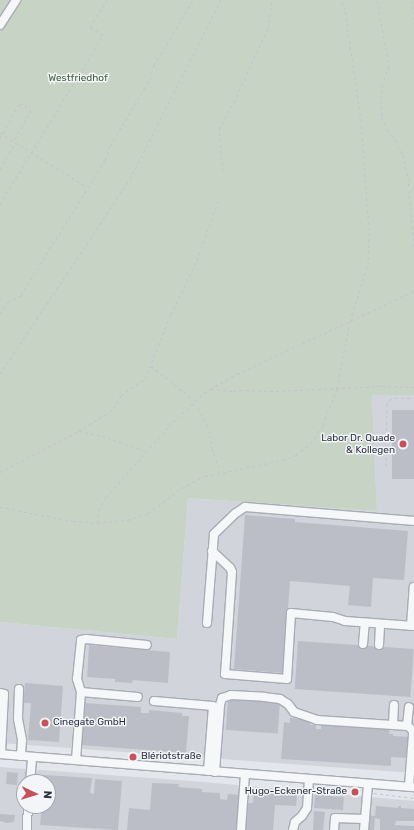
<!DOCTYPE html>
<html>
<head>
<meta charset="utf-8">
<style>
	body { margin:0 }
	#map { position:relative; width:414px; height:830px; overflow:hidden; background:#e3e6eb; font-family:Rubik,sans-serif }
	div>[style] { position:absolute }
	.built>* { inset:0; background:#d2d4dc }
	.green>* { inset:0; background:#c7d4c5 }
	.building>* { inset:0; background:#bbbec7; transform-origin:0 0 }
	.path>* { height:1px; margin-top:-0.5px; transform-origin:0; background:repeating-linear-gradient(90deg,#c1c4c9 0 3px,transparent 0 6px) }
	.roads { filter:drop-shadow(1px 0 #a8acb5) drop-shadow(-1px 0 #a8acb5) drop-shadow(0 1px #a8acb5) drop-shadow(0 -1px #a8acb5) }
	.minor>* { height:8px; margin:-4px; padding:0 4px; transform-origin:4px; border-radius:4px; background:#f6f7f9 }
	.dots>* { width:11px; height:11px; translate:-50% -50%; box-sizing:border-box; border:2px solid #f3f5f8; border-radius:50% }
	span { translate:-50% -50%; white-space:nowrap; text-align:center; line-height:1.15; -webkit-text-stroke:3px #f3f5f8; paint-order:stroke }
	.park-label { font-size:10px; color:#3d5d3a }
	.poi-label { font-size:10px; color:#2c3242 }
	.right { translate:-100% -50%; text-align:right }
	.left { translate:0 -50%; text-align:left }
	.north { position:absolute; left:16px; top:774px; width:40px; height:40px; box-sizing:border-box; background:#f3f5f8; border:1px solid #a3a7af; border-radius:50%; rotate:94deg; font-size:11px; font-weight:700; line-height:16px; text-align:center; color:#2c3242 }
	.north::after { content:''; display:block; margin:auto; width:14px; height:18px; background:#c75158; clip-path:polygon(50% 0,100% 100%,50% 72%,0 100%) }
</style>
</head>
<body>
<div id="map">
	<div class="built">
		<div style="clip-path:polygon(372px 394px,414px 395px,414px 773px,0 743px,0 622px,177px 639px,188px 498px,377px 511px)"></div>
		<div style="clip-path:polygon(evenodd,0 767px,204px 782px,414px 801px,414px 830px,0 830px,0 767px,24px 782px,48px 782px,48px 806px,24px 806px,24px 782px)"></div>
	</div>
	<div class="green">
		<div style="clip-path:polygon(0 0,414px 0,414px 395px,372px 395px,377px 511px,188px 498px,177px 639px,0 622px)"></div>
	</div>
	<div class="building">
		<div style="left:392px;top:410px;width:22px;height:69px"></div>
		<div style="clip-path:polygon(245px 515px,295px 519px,295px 522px,408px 531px,404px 580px,373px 578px,371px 607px,348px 605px,350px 586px,290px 581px,283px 673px,234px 669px)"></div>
		<div style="left:298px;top:641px;width:116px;height:48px;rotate:4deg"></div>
		<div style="clip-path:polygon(89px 645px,170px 652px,168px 683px,133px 680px,132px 683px,115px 682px,115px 679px,87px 677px)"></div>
		<div style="clip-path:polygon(25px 683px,63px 686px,59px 742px,28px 740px,31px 703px,23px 703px)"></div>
		<div style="left:228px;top:699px;width:52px;height:31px;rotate:4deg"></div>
		<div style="clip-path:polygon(85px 703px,141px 707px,141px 713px,149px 713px,149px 710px,182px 713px,182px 716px,189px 716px,186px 753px,81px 745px)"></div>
		<div style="clip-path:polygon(290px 718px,310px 720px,310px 725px,316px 725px,316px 729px,321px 729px,321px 724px,390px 729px,389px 734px,393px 734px,393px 736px,410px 737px,408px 758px,391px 757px,391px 766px,281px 759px,284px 722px,290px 723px)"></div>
		<div style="left:7px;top:772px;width:11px;height:12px;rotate:5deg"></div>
		<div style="clip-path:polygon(44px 775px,92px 778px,90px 793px,94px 794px,95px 779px,122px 781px,118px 830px,40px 825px,42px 806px,48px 806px,48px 782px,44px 782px)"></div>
		<div style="clip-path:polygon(152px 783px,179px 784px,178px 787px,202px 789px,202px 792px,220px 793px,220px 799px,227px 800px,228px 794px,239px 795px,237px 830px,127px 830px,129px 808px,150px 810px)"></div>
		<div style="clip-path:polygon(254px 791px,297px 794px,296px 806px,275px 805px,273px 830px,246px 830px,248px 803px,253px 803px)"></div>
		<div style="left:315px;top:795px;width:29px;height:13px;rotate:4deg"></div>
		<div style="clip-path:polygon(376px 806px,398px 808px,398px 806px,401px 806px,401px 808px,414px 809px,414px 821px,396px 821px,395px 825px,414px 826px,414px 830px,380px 830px,380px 819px,375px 818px,374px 830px,366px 830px,367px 815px,375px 816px)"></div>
		<div style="clip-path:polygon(314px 811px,325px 812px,323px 830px,313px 830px)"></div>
		<div style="clip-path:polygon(0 814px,15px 815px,14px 822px,5px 823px,5px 822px,0 821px)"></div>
	</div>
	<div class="path">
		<div style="left:377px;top:0;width:67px;rotate:79.7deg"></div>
		<div style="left:389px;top:66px;width:19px;rotate:111deg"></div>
		<div style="left:382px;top:84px;width:17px;rotate:93deg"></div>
		<div style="left:381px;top:101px;width:16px;rotate:86deg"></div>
		<div style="left:382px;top:117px;width:14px;rotate:69deg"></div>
		<div style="left:387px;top:130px;width:13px;rotate:51deg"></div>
		<div style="left:395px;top:140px;width:17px;rotate:62deg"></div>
		<div style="left:403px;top:155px;width:24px;rotate:78deg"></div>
		<div style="left:408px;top:178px;width:72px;rotate:85.2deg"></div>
		<div style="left:411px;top:0;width:19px;rotate:81deg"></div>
		<div style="left:0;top:133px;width:102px;rotate:31.8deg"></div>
		<div style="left:0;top:138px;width:40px;rotate:-60.3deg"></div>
		<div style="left:20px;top:103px;width:13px;rotate:32deg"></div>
		<div style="left:31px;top:110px;width:35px;rotate:119deg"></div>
		<div style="left:0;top:169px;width:30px;rotate:-60deg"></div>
		<div style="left:223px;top:171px;width:42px;rotate:-95.4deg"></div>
		<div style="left:219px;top:129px;width:31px;rotate:-61deg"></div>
		<div style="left:234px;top:102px;width:81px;rotate:-65.3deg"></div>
		<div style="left:268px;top:28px;width:28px;rotate:-82deg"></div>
		<div style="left:0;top:204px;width:198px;rotate:-58.6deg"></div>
		<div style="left:103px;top:35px;width:15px;rotate:-148deg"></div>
		<div style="left:90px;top:27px;width:32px;rotate:-58deg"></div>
		<div style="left:0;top:314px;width:14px;rotate:-56deg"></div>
		<div style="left:8px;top:302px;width:15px;rotate:-28deg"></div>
		<div style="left:21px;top:295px;width:159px;rotate:-58.1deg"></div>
		<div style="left:105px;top:160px;width:15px;rotate:-70deg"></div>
		<div style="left:110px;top:146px;width:78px;rotate:-59.2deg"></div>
		<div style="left:150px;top:79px;width:15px;rotate:-74deg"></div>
		<div style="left:154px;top:65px;width:76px;rotate:-59deg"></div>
		<div style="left:151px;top:366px;width:55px;rotate:38.3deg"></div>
		<div style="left:0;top:374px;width:234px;rotate:-56.3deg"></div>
		<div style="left:130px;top:179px;width:201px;rotate:-63.1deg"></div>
		<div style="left:211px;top:389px;width:22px;rotate:5deg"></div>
		<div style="left:233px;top:391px;width:7px;rotate:-8deg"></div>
		<div style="left:240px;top:390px;width:36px;rotate:2deg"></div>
		<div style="left:276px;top:391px;width:106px;rotate:-2.7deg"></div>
		<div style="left:382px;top:386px;width:32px;rotate:2deg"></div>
		<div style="left:192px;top:404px;width:7px;rotate:34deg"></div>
		<div style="left:198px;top:408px;width:19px;rotate:62deg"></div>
		<div style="left:207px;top:425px;width:10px;rotate:73deg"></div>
		<div style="left:210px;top:435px;width:13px;rotate:81deg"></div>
		<div style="left:212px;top:448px;width:24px;rotate:71deg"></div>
		<div style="left:79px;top:431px;width:41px;rotate:-32.2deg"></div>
		<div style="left:114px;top:409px;width:16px;rotate:-63deg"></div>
		<div style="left:121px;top:395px;width:29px;rotate:-34deg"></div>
		<div style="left:145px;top:379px;width:70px;rotate:-68.2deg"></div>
		<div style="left:171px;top:314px;width:60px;rotate:-64.3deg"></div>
		<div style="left:197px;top:260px;width:62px;rotate:-70.1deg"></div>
		<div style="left:386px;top:466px;width:61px;rotate:-89.1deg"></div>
		<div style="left:387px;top:405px;width:5px;rotate:-68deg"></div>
		<div style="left:389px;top:400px;width:6px;rotate:-18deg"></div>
		<div style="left:395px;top:398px;width:19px"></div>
		<div style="left:0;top:472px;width:89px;rotate:-27.4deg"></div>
		<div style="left:79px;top:431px;width:24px;rotate:12deg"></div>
		<div style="left:102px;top:436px;width:46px;rotate:18.8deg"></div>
		<div style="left:0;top:507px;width:74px;rotate:10.9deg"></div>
		<div style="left:73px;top:521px;width:24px;rotate:5deg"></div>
		<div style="left:97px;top:523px;width:13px;rotate:-81deg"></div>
		<div style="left:99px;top:510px;width:15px;rotate:-62deg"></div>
		<div style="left:106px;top:497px;width:95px;rotate:-48.4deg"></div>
		<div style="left:169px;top:426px;width:36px;rotate:-44deg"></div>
		<div style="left:195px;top:401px;width:19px;rotate:-39deg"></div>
		<div style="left:210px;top:389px;width:31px;rotate:-29deg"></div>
		<div style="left:237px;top:374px;width:195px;rotate:-25.1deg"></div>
		<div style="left:97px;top:523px;width:31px;rotate:-6deg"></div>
		<div style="left:128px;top:520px;width:21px;rotate:-19deg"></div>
		<div style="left:148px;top:513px;width:42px;rotate:-36.3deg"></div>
		<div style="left:182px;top:488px;width:26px;rotate:-28deg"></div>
		<div style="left:205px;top:476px;width:80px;rotate:-11.6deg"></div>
		<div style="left:283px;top:460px;width:14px;rotate:-21deg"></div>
		<div style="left:296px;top:455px;width:19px;rotate:-39deg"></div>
		<div style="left:311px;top:443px;width:22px;rotate:-56deg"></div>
		<div style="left:323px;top:425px;width:40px;rotate:-69deg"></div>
		<div style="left:337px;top:388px;width:68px;rotate:-79deg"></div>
		<div style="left:350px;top:321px;width:59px;rotate:-72.2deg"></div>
		<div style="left:368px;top:265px;width:35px;rotate:-88deg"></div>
		<div style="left:369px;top:230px;width:109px;rotate:-94.2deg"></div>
		<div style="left:361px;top:121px;width:112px;rotate:-98.2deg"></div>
		<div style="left:345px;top:10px;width:11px;rotate:-112deg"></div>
		<div style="left:344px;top:789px;width:17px;rotate:7deg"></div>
		<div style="left:374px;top:793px;width:40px;rotate:7.1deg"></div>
	</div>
	<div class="roads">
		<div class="minor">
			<div style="left:0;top:25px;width:30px;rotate:-57deg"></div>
			<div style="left:212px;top:551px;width:25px;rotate:43deg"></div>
			<div style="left:230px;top:568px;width:4px;rotate:63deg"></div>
			<div style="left:232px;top:572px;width:102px;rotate:93.9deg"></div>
			<div style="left:225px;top:674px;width:62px;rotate:4.6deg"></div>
			<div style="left:287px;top:679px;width:66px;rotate:-86.5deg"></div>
			<div style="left:291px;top:613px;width:42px;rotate:5.4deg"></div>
			<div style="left:333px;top:617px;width:13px;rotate:18deg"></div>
			<div style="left:345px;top:621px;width:69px;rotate:4.1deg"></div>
			<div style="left:207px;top:623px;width:89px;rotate:-85.5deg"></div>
			<div style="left:214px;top:534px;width:30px;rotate:-44deg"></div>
			<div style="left:236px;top:513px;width:11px;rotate:-34deg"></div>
			<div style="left:245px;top:507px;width:170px;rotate:4.7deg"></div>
			<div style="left:411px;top:626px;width:39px;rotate:-86deg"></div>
			<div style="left:363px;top:644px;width:21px;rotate:-85deg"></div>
			<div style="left:379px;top:645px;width:21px;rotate:-87deg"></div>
			<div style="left:19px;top:689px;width:30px;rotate:92deg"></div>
			<div style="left:18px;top:719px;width:21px;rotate:79deg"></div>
			<div style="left:22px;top:740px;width:16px;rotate:94deg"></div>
			<div style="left:81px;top:692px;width:14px;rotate:-107deg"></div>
			<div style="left:77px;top:679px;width:39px;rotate:-84deg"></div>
			<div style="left:81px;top:640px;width:5px;rotate:-11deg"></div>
			<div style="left:86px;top:639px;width:61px;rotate:5.6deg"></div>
			<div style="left:0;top:693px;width:4px;rotate:14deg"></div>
			<div style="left:4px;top:694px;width:60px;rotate:92.9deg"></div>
			<div style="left:154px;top:701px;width:59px;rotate:4.8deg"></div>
			<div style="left:213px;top:706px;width:65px;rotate:94.4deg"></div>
			<div style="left:393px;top:724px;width:19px;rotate:-87deg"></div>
			<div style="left:407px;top:726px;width:19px;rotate:-84deg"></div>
			<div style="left:0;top:754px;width:415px;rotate:4.6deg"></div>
			<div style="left:76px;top:760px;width:68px;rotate:-85.8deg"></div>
			<div style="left:81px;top:692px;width:57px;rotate:5deg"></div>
			<div style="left:215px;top:772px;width:67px;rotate:-85.7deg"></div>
			<div style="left:220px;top:705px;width:7px;rotate:-74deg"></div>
			<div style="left:222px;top:698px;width:9px;rotate:-18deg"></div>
			<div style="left:231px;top:695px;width:33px;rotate:3deg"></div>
			<div style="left:264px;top:697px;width:16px;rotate:7deg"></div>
			<div style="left:280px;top:699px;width:9px;rotate:32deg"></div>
			<div style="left:288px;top:704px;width:10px;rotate:53deg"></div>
			<div style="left:294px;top:712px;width:24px;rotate:19deg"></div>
			<div style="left:317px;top:720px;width:91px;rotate:3.8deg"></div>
			<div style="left:408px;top:726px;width:7px;rotate:45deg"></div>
			<div style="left:413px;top:731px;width:3px;rotate:90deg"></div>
			<div style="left:413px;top:734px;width:52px;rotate:94.4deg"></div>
			<div style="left:30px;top:782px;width:25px;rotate:-85deg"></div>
			<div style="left:27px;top:830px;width:24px;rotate:-88deg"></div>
			<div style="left:241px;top:830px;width:56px;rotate:-85.9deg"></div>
			<div style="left:293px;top:830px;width:8px;rotate:-76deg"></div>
			<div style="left:295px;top:822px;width:9px;rotate:-41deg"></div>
			<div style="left:302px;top:816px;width:9px;rotate:-58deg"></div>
			<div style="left:307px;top:808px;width:29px;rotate:-86deg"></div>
			<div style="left:334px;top:830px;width:12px;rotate:-85deg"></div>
			<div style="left:335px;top:818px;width:30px;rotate:2deg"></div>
			<div style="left:364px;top:830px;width:46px;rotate:-85deg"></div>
		</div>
	</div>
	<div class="dots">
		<div style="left:403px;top:444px;background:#c75158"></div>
		<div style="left:45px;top:723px;background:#c75158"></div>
		<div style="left:133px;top:757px;background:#c75158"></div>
		<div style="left:355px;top:792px;background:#c75158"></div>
	</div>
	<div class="park-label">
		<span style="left:78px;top:79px">Westfriedhof</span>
	</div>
	<div class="poi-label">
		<span class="right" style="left:395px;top:444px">Labor Dr. Quade<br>&amp; Kollegen</span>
		<span class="left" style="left:53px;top:723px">Cinegate GmbH</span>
		<span class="left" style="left:141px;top:757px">Blériotstraße</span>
		<span class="right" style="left:347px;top:792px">Hugo-Eckener-Straße</span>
	</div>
	<div class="north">N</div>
</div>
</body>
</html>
